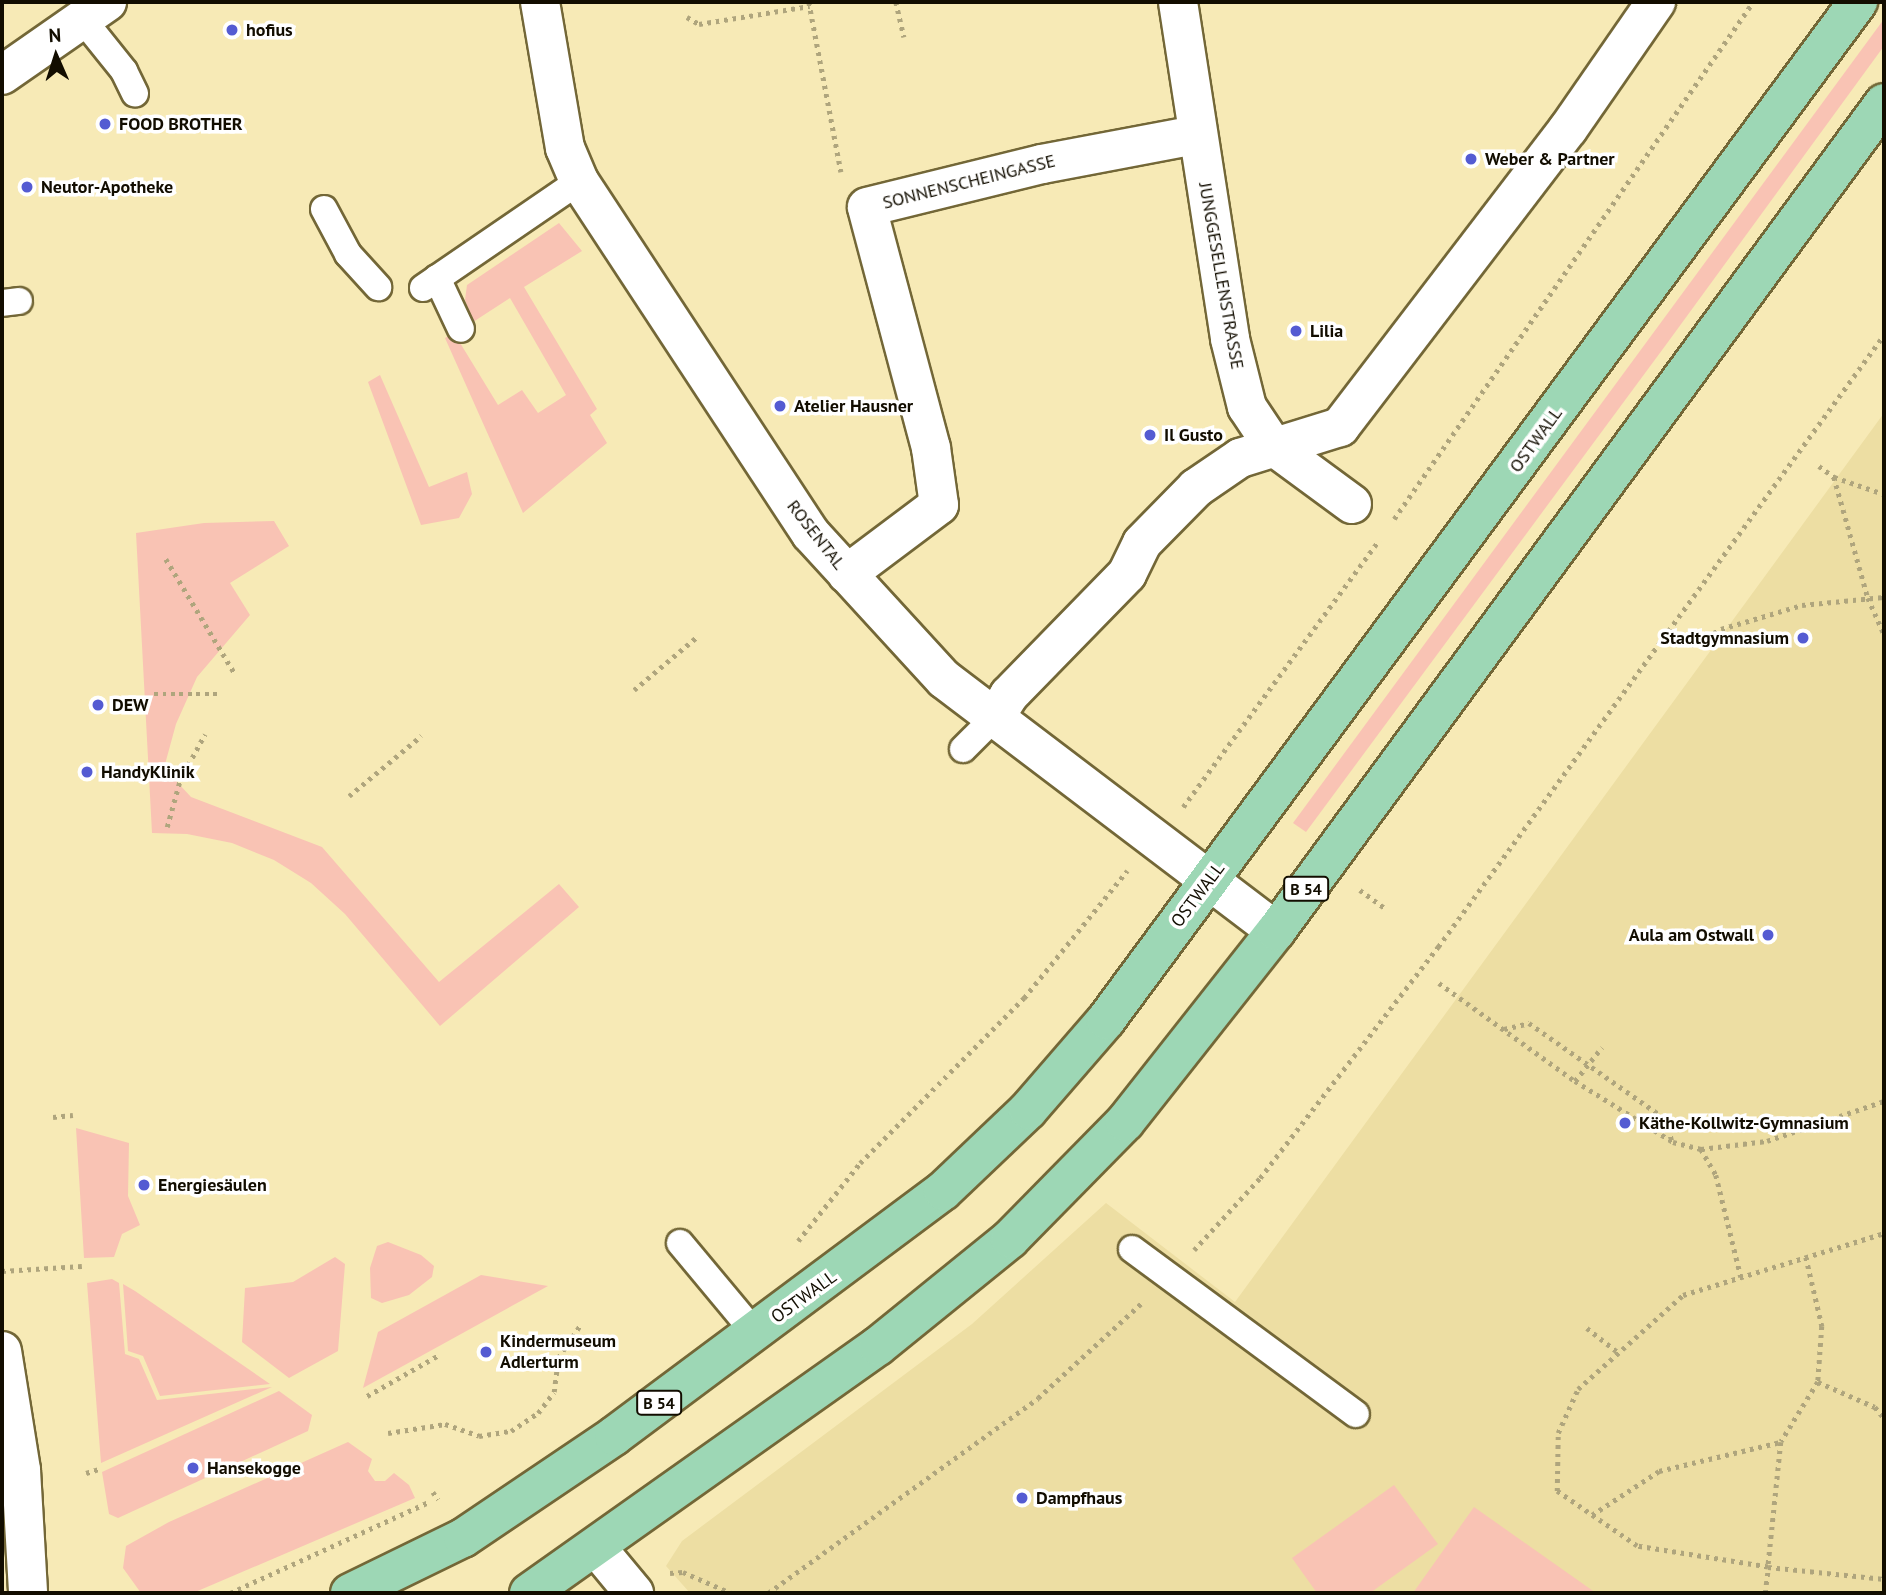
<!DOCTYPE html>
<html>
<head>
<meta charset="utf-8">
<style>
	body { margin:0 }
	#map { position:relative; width:1886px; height:1595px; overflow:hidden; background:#f7eab6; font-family:"PT Sans",sans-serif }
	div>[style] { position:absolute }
	.built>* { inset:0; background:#eddea3 }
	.green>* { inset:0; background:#f9c3b4 }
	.path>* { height:4.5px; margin-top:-2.25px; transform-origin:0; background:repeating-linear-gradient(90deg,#afa57d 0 3.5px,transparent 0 8.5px) }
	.roads { filter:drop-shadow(2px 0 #736737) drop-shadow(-2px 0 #736737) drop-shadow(0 2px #736737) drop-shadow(0 -2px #736737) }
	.service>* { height:26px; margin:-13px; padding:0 13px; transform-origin:13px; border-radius:13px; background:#fff }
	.minor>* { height:38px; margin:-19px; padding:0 19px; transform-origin:19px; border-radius:19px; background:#fff }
	.primary>* { height:38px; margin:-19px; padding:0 19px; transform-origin:19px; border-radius:19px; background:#9dd7b5 }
	.dots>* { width:19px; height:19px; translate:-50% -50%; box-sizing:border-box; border:4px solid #fff; border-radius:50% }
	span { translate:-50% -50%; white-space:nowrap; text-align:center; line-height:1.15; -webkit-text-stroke:7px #fff; paint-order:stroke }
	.shield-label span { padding:2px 5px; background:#fff; border:2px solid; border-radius:5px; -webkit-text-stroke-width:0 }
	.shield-label { font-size:16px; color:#120d00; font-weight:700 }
	.poi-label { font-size:18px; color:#120d00; font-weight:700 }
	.left { translate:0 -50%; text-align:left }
	.right { translate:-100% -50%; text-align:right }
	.street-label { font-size:18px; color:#120d00 }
	.frame { position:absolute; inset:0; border:4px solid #120d00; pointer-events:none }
	.north { position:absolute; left:21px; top:21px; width:70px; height:70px; -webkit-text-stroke:5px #fff; paint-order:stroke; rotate:357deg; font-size:19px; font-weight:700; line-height:28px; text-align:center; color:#120d00 }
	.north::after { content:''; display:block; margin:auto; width:24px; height:32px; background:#120d00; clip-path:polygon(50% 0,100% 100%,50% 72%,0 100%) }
</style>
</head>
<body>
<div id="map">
	<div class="built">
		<div style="clip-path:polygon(1884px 413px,1884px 1593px,690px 1593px,666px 1566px,682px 1541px,972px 1324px,1106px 1203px,1235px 1302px)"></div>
	</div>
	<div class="green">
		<div style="clip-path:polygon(1884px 19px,1884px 46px,1668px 342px,1306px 832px,1293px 823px)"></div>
		<div style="clip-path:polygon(559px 223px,582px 251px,524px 287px,597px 409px,590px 415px,607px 443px,523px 513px,445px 338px,454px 333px,498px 405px,522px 390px,538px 413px,566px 395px,510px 298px,473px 322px,465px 300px,467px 285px)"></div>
		<div style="clip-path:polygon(380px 375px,429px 487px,467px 472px,472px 494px,459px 518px,421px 525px,368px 382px)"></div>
		<div style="clip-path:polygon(274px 521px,289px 546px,230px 583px,250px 615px,197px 677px,176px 724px,164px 768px,191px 797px,322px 847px,439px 982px,559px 884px,579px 907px,440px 1026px,345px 914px,311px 883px,274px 860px,232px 843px,187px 834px,152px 833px,136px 533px,204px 523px)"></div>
		<div style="clip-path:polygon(76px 1128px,129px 1143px,128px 1196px,140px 1225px,122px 1234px,114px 1257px,84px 1258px)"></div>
		<div style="clip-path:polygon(388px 1242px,421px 1255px,434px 1266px,432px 1277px,409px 1295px,382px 1303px,371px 1298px,370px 1268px,377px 1246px)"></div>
		<div style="clip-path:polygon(335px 1257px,345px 1264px,338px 1351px,289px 1378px,242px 1342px,245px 1288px,293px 1282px)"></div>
		<div style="clip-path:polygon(481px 1275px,548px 1286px,363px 1388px,378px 1332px)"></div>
		<div style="clip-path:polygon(112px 1279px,119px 1283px,125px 1354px,139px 1359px,157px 1400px,272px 1387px,101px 1463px,87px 1283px)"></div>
		<div style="clip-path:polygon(123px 1284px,135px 1291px,270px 1384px,160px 1396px,143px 1356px,128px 1351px)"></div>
		<div style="clip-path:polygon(279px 1391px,312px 1415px,308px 1431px,118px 1518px,109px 1514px,102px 1472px)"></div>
		<div style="clip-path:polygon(348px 1442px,372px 1459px,368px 1471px,375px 1481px,385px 1481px,394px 1473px,409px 1485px,415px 1498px,193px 1593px,141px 1593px,123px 1568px,126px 1546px,169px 1522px)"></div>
		<div style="clip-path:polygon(1394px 1485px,1438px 1544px,1370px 1593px,1317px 1593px,1292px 1558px)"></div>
		<div style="clip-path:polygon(1474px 1507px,1596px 1593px,1413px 1593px)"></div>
	</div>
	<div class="path">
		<div style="left:809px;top:2px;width:173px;rotate:79.3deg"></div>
		<div style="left:896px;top:2px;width:36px;rotate:77deg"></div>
		<div style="left:687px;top:17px;width:14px;rotate:30deg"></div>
		<div style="left:699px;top:24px;width:112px;rotate:-9.2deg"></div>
		<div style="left:1819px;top:466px;width:19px;rotate:36deg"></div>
		<div style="left:1834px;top:477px;width:53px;rotate:18.8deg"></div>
		<div style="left:1834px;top:477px;width:126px;rotate:74.3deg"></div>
		<div style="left:1868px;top:598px;width:39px;rotate:66deg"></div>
		<div style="left:1394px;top:519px;width:629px;rotate:-55.22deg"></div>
		<div style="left:166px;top:559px;width:134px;rotate:59deg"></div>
		<div style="left:1691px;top:645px;width:34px;rotate:-28deg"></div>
		<div style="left:1721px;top:629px;width:84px;rotate:-16.5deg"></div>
		<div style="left:1802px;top:605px;width:82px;rotate:-5.6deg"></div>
		<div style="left:634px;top:690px;width:84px;rotate:-40.2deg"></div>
		<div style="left:154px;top:694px;width:63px"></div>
		<div style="left:349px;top:796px;width:94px;rotate:-39.8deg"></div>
		<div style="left:1183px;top:807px;width:331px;rotate:-53.7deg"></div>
		<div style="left:167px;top:827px;width:49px;rotate:-74.5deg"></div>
		<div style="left:180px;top:780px;width:52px;rotate:-61.5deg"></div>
		<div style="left:1360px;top:890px;width:32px;rotate:36deg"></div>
		<div style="left:1439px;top:983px;width:168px;rotate:35.8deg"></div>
		<div style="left:1575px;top:1081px;width:115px;rotate:31.9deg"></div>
		<div style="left:1673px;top:1142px;width:29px;rotate:14deg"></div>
		<div style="left:1701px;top:1149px;width:66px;rotate:-6.9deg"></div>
		<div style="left:1767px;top:1141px;width:124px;rotate:-18.9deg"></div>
		<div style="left:1504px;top:1029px;width:26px;rotate:-13deg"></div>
		<div style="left:1529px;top:1023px;width:169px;rotate:35.1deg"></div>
		<div style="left:1667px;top:1120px;width:22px;rotate:77deg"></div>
		<div style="left:1575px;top:1081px;width:43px;rotate:-51.5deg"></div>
		<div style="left:53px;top:1117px;width:20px;rotate:-6deg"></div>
		<div style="left:1701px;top:1149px;width:30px;rotate:60deg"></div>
		<div style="left:1716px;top:1175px;width:105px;rotate:76.2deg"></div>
		<div style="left:798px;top:1241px;width:100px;rotate:-51.5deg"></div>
		<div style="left:860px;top:1163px;width:233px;rotate:-45.2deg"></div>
		<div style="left:1024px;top:998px;width:164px;rotate:-51deg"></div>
		<div style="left:1194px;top:1250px;width:98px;rotate:-47.5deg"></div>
		<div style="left:1260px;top:1178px;width:292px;rotate:-52.4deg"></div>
		<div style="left:1438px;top:947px;width:757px;rotate:-53.92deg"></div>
		<div style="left:1806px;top:1257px;width:71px;rotate:76.9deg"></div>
		<div style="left:1822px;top:1326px;width:56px;rotate:94.1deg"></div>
		<div style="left:1818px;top:1382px;width:70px;rotate:121.7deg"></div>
		<div style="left:1781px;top:1442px;width:126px;rotate:95.9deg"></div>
		<div style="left:1768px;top:1567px;width:117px;rotate:5.9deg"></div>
		<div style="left:2px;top:1271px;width:80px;rotate:-3.6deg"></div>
		<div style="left:1587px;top:1328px;width:41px;rotate:38deg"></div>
		<div style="left:1818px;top:1382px;width:62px;rotate:23.7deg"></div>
		<div style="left:1875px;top:1407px;width:14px;rotate:51deg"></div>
		<div style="left:367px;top:1396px;width:83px;rotate:-29.7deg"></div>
		<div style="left:388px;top:1433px;width:58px;rotate:-9deg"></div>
		<div style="left:445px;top:1424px;width:36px;rotate:19deg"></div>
		<div style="left:479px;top:1436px;width:32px;rotate:-9deg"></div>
		<div style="left:511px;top:1431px;width:32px;rotate:-34deg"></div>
		<div style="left:538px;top:1413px;width:26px;rotate:-53deg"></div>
		<div style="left:554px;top:1392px;width:34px;rotate:-83deg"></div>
		<div style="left:558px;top:1358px;width:41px;rotate:-55.9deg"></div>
		<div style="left:86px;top:1473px;width:14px;rotate:-17deg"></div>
		<div style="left:433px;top:1492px;width:9px;rotate:54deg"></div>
		<div style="left:1592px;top:1515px;width:80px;rotate:-33.3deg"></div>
		<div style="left:1659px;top:1471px;width:125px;rotate:-13.4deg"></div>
		<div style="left:670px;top:1573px;width:13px;rotate:-4deg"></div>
		<div style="left:683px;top:1572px;width:52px;rotate:23.6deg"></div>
		<div style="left:230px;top:1593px;width:217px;rotate:-24.6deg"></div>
		<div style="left:768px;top:1593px;width:333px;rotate:-35.8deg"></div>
		<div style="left:1038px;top:1398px;width:144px;rotate:-42.5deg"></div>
		<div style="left:1765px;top:1593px;width:26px;rotate:-83deg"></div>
		<div style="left:1768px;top:1567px;width:133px;rotate:-170.9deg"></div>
		<div style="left:1637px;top:1546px;width:97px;rotate:-145.5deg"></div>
		<div style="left:1557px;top:1491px;width:58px;rotate:-89deg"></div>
		<div style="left:1558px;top:1433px;width:48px;rotate:-65.6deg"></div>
		<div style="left:1578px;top:1389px;width:141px;rotate:-41.8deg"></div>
		<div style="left:1683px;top:1295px;width:210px;rotate:-17.1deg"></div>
	</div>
	<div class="roads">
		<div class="service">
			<div style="left:84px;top:21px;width:64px;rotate:51.3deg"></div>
			<div style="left:124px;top:71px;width:25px;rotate:64deg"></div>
			<div style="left:324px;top:209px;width:51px;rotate:61.9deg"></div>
			<div style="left:348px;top:254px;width:45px;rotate:47.7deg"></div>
			<div style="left:437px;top:278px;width:56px;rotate:64.8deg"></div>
			<div style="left:423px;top:288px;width:189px;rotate:-34.4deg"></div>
			<div style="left:2px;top:303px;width:17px;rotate:-7deg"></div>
			<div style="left:963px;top:749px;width:47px;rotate:-45deg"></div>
			<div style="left:680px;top:1243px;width:117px;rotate:50.2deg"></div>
			<div style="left:1132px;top:1249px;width:278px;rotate:36.4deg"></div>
		</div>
		<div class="minor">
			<div style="left:540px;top:2px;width:148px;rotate:80.3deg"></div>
			<div style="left:565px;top:148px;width:36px;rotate:67deg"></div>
			<div style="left:579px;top:181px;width:422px;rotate:56.7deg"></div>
			<div style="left:811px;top:534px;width:197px;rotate:47.5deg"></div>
			<div style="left:944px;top:679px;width:417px;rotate:37.2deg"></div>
			<div style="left:1178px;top:2px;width:341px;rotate:81.2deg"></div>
			<div style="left:1230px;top:339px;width:70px;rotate:76deg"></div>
			<div style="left:1247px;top:407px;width:47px;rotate:56.3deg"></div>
			<div style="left:1273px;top:446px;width:98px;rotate:36.3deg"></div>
			<div style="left:2px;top:75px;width:128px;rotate:-34.8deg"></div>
			<div style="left:847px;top:574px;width:115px;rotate:-36.9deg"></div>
			<div style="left:939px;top:505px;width:58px;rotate:-98deg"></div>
			<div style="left:931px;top:448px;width:249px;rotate:-104.9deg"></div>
			<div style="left:867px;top:207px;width:180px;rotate:-13.8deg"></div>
			<div style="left:1042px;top:164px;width:157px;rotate:-10.7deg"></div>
			<div style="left:996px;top:716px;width:25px;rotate:-58deg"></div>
			<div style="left:1009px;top:695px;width:169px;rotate:-45.7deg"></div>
			<div style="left:1127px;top:574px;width:34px;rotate:-64deg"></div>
			<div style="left:1142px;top:543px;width:77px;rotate:-45.5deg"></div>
			<div style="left:1196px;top:488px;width:53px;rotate:-34.3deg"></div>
			<div style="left:1240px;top:458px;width:105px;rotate:-17.2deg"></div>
			<div style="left:1340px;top:427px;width:375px;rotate:-52.6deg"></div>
			<div style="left:1568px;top:129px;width:155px;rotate:-55.3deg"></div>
			<div style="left:2px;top:1351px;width:121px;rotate:80.9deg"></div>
			<div style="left:21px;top:1470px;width:123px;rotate:86.7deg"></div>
			<div style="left:596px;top:1547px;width:60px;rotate:50.4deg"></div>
		</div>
		<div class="primary">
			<div style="left:350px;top:1593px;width:126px;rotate:-26deg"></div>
			<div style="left:463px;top:1538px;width:182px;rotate:-34deg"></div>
			<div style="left:614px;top:1436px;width:410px;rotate:-36.7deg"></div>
			<div style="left:943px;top:1191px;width:117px;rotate:-43.6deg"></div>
			<div style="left:1028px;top:1110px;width:119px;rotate:-49.1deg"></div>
			<div style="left:1106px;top:1020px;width:1266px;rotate:-53.55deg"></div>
			<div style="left:529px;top:1593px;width:428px;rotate:-35.3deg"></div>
			<div style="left:878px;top:1346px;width:170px;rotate:-39deg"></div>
			<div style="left:1010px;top:1239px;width:164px;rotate:-45.5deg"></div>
			<div style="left:1125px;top:1122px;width:243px;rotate:-51.7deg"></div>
			<div style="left:1276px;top:931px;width:1027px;rotate:-53.71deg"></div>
		</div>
	</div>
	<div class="dots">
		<div style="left:232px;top:30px;background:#545bd2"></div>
		<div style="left:105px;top:124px;background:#545bd2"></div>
		<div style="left:1471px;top:159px;background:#545bd2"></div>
		<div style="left:27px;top:187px;background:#545bd2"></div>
		<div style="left:1296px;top:331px;background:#545bd2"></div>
		<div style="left:780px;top:406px;background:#545bd2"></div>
		<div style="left:1150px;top:435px;background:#545bd2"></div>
		<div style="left:1803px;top:638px;background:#545bd2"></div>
		<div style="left:98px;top:705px;background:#545bd2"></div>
		<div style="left:87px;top:772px;background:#545bd2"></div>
		<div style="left:1768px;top:935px;background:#545bd2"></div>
		<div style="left:1625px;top:1123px;background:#545bd2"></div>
		<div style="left:144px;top:1185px;background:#545bd2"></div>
		<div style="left:486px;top:1352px;background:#545bd2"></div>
		<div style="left:193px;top:1468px;background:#545bd2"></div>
		<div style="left:1022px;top:1498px;background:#545bd2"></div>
	</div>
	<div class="shield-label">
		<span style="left:1306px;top:889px">B 54</span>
		<span style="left:659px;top:1403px">B 54</span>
	</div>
	<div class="poi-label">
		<span class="left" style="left:246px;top:30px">hofius</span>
		<span class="left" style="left:119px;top:124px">FOOD BROTHER</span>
		<span class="left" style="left:1485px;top:159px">Weber &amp; Partner</span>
		<span class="left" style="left:41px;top:187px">Neutor-Apotheke</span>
		<span class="left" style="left:1310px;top:331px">Lilia</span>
		<span class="left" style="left:794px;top:406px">Atelier Hausner</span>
		<span class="left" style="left:1164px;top:435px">Il Gusto</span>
		<span class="right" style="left:1789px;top:638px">Stadtgymnasium</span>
		<span class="left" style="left:112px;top:705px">DEW</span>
		<span class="left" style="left:101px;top:772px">HandyKlinik</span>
		<span class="right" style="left:1754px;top:935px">Aula am Ostwall</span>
		<span class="left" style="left:1639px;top:1123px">Käthe-Kollwitz-Gymnasium</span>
		<span class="left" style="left:158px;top:1185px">Energiesäulen</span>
		<span class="left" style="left:500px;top:1352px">Kindermuseum<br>Adlerturm</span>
		<span class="left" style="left:207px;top:1468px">Hansekogge</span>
		<span class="left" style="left:1036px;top:1498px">Dampfhaus</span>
	</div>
	<div class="street-label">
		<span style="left:969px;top:182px;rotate:-14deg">SONNENSCHEINGASSE</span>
		<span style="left:1221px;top:276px;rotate:80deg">JUNGGESELLENSTRASSE</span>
		<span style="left:1536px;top:440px;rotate:-54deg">OSTWALL</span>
		<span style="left:816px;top:535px;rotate:52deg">ROSENTAL</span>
		<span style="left:1198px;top:895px;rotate:-53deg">OSTWALL</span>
		<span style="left:804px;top:1297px;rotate:-36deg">OSTWALL</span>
	</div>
	<div class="frame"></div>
	<div class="north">N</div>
</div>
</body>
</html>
